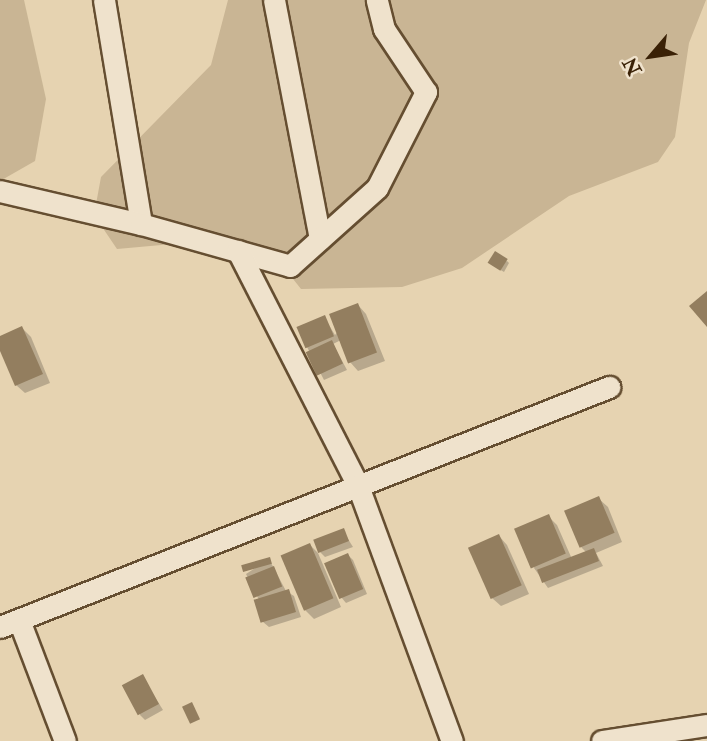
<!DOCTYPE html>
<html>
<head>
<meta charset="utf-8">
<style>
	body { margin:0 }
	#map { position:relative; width:707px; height:741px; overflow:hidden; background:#e6d3b1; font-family:"IM FELL Double Pica",serif }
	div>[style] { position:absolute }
	.green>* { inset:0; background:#c9b594 }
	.shadow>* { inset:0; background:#0003 }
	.building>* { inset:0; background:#937e5f; transform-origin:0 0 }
	.roads { filter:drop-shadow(2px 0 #654e31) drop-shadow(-2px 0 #654e31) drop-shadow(0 2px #654e31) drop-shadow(0 -2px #654e31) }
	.minor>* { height:21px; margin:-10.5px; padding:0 10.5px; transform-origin:10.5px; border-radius:10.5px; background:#efe2cc }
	span { translate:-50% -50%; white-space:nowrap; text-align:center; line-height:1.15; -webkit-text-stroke:6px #efe2cc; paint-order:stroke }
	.north { position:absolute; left:616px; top:21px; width:70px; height:70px; -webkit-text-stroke:5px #efe2cc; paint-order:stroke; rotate:241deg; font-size:19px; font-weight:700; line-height:28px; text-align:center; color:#3a2106 }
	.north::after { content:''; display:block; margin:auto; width:24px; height:32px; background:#3a2106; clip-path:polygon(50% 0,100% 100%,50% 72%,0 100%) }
</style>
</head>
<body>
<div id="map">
	<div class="green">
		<div style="clip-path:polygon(0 0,24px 0,46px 99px,35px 161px,0 181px)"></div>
		<div style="clip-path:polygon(228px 0,706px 0,689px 43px,675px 137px,658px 162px,569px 196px,462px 268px,402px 287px,301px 289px,282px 265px,239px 238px,117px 249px,94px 215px,101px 177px,211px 65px)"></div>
	</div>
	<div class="shadow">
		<div style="clip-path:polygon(507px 261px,509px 263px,504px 272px,492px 265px)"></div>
		<div style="clip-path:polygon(358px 305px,366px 314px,385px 361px,358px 371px,350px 362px,341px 340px,333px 344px,347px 370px,324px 380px,307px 347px,324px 317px,335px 335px)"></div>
		<div style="clip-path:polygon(22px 328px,31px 337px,50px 383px,25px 393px,16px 385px,0 347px,0 338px)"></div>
		<div style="clip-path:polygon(599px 499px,608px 507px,622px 542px,596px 553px,603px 566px,548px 588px,534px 568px,548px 516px,557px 525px,572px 559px,587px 553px,581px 547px)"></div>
		<div style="clip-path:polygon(343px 531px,353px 547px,325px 557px,320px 552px)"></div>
		<div style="clip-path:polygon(499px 536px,507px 545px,529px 594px,501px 606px,492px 598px)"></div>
		<div style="clip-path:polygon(310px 545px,318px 553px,341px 607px,314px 619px,305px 610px)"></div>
		<div style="clip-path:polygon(348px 555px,353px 560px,367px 594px,346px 603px,341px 597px,327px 563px)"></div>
		<div style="clip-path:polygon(269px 559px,286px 591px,294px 596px,301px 617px,269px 627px,263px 622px,259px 600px,246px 574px)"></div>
		<div style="clip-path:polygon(142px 676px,163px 710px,145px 720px,140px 715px)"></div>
	</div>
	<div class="building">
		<div style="left:495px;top:251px;width:15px;height:14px;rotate:32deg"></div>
		<div style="clip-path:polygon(707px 291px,707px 327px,689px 306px)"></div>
		<div style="left:358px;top:303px;width:53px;height:31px;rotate:69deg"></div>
		<div style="left:325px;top:315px;width:23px;height:31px;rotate:67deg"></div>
		<div style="clip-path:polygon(22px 326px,43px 374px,15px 386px,0 351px,0 336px)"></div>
		<div style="left:332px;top:340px;width:26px;height:29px;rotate:65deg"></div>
		<div style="left:599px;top:496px;width:40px;height:38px;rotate:67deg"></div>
		<div style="left:549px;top:514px;width:43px;height:38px;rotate:67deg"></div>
		<div style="left:344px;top:528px;width:14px;height:33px;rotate:69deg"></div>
		<div style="left:499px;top:534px;width:56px;height:34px;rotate:66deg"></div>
		<div style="left:310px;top:543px;width:60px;height:32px;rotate:67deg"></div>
		<div style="left:594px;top:548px;width:14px;height:61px;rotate:69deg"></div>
		<div style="left:348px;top:553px;width:39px;height:26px;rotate:67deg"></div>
		<div style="left:270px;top:557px;width:7px;height:30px;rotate:74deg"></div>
		<div style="left:274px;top:566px;width:22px;height:31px;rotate:68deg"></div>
		<div style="left:289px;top:589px;width:24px;height:37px;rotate:73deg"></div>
		<div style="left:143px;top:674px;width:34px;height:24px;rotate:62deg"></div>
		<div style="left:192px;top:702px;width:19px;height:11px;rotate:65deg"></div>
	</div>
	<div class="roads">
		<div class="minor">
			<div style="left:104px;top:0;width:227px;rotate:80.6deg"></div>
			<div style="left:274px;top:0;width:243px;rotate:79.1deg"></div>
			<div style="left:0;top:191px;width:145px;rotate:13.2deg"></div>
			<div style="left:141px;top:224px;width:155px;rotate:15.7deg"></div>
			<div style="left:290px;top:266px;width:117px;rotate:-41.9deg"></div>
			<div style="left:377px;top:188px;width:108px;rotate:-63deg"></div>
			<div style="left:426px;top:92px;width:76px;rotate:-123.7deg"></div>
			<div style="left:384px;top:29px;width:30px;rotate:-104deg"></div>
			<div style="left:238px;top:251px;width:264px;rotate:62.9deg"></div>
			<div style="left:358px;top:486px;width:272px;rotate:69.8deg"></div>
			<div style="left:19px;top:620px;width:129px;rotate:69.2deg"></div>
			<div style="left:0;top:627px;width:655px;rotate:-21.51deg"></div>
			<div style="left:602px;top:741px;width:106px;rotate:-8.7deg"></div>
		</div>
	</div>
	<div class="north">N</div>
</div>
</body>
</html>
